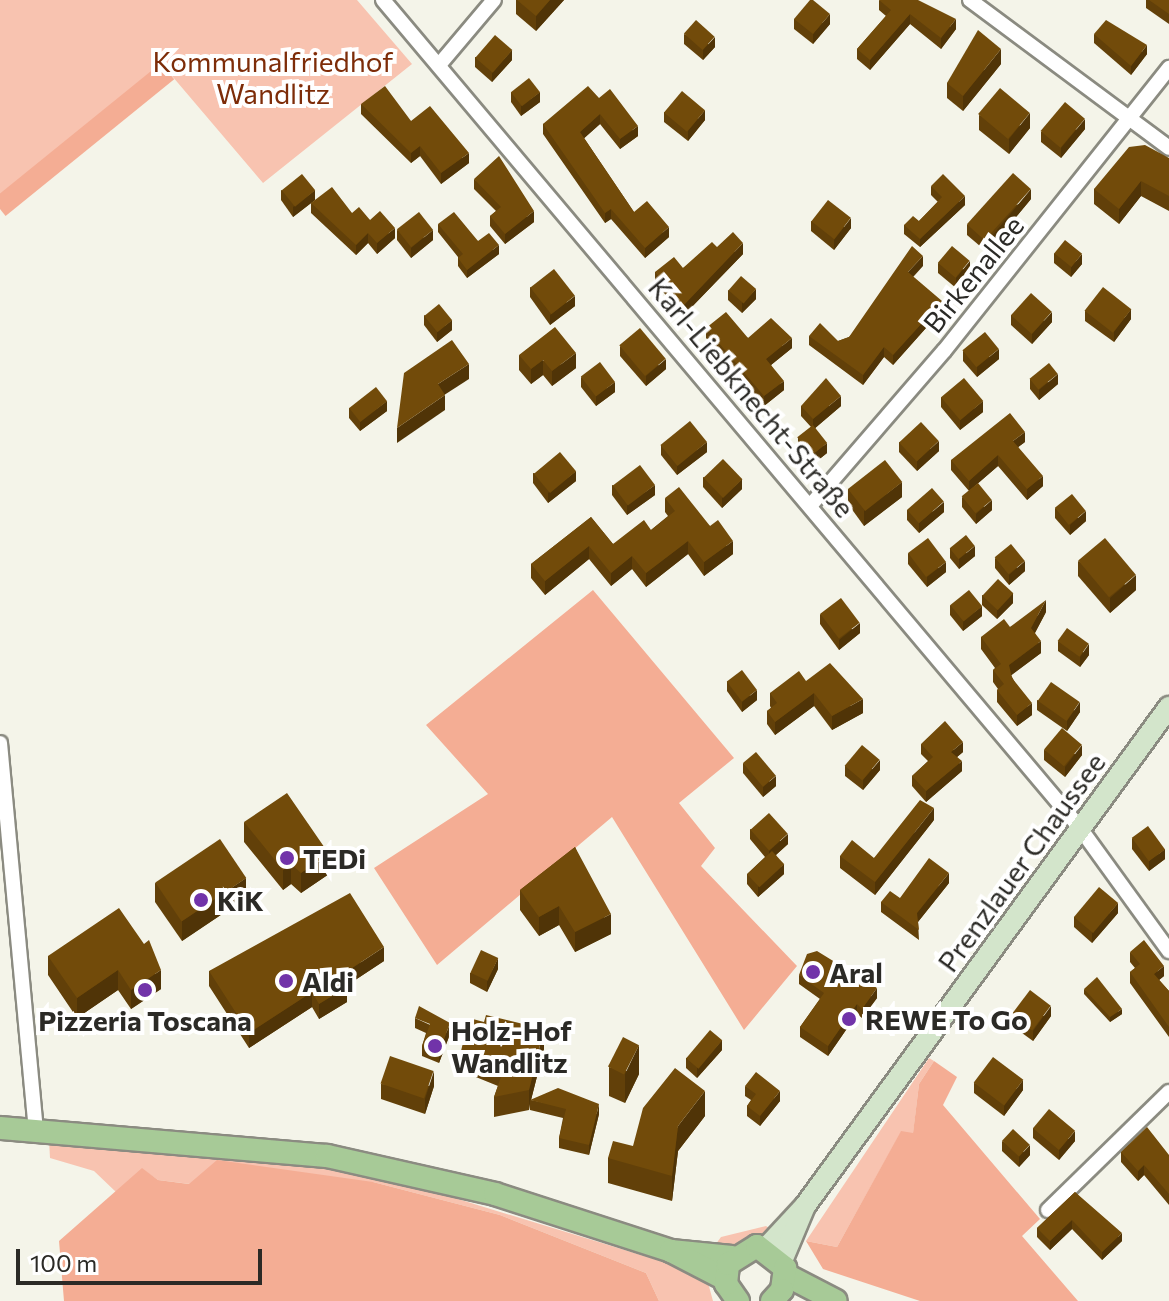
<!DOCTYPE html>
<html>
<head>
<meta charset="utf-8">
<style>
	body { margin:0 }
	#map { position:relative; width:1169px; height:1301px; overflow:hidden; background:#f4f4e9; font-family:Commissioner,sans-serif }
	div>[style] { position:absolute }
	.green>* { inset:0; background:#f8c3b0 }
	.forest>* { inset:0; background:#f4ad94; transform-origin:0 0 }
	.roads { filter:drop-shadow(2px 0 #8b8b81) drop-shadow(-2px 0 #8b8b81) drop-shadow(0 2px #8b8b81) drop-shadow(0 -2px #8b8b81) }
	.street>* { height:14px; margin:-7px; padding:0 7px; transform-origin:7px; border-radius:7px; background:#fff }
	.secondary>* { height:20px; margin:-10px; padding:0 10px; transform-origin:10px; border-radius:10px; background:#d3e5cb }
	.primary>* { height:22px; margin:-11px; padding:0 11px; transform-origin:11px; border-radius:11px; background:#a7ca97 }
	.wall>* { inset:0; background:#624009 }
	.shaded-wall>* { inset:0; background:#503407 }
	.building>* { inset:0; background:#724b0a; transform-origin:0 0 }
	.dots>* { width:22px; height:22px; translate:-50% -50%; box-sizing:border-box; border:4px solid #fff; border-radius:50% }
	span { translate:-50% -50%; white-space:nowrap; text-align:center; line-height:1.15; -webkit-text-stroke:8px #fff; paint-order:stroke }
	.park-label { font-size:28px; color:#7d2c08 }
	.street-label { font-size:28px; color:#2b2a26 }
	.poi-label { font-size:28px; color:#2b2a26; font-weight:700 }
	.left { translate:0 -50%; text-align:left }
	.scale { position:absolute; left:16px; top:1249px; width:246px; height:36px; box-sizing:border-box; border:4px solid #2b2a26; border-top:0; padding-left:10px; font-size:24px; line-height:28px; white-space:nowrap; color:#2b2a26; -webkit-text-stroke:6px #fff; paint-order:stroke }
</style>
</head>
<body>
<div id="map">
	<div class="green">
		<div style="clip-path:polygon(0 0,357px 0,412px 64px,263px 183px,161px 63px,0 208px)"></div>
		<div style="clip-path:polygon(929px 1058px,934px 1061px,919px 1084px,913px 1134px,901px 1132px,837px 1247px,806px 1241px)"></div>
		<div style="clip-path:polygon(49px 1140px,216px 1151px,396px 1180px,690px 1270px,707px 1279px,713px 1301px,659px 1301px,646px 1273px,500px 1215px,373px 1182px,190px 1184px,158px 1180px,142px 1169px,116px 1192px,94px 1171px,50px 1158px)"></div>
		<div style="clip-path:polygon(766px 1226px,774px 1231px,761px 1239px,713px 1248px,721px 1237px)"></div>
	</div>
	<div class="forest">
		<div style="left:161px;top:63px;width:21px;height:217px;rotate:51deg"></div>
		<div style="clip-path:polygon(593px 590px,734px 758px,679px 803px,715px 848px,701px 866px,797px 966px,744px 1030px,612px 817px,437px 965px,374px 868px,488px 794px,426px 725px)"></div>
		<div style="clip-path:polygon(934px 1061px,957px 1077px,943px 1105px,1040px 1219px,1022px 1236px,1078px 1301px,920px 1301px,823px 1269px,806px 1241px,837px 1247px,901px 1131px,913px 1133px,919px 1084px)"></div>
		<div style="clip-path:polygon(217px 1160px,373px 1182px,500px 1215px,646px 1273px,659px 1301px,64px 1301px,59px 1241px,142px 1168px,158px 1180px,189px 1184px)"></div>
	</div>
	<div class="roads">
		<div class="street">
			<div style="left:383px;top:0;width:1082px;rotate:49.91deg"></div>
			<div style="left:1080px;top:828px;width:152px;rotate:54.1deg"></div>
			<div style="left:970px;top:0;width:248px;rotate:36.6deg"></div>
			<div style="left:439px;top:65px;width:85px;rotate:-49.8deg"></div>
			<div style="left:810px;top:506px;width:205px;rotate:-49.2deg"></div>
			<div style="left:944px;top:351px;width:362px;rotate:-51.5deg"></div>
			<div style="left:0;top:743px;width:389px;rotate:84.7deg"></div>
			<div style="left:1048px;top:1210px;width:169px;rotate:-44.3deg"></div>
		</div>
		<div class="secondary">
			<div style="left:766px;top:1248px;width:57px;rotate:-47.1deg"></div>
			<div style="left:805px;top:1206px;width:618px;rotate:-53.89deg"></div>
			<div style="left:782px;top:1261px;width:60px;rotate:-67.3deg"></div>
		</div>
		<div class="primary">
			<div style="left:0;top:1128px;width:328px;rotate:4.9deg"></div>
			<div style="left:327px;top:1156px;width:172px;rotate:12.7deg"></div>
			<div style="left:495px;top:1194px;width:185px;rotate:17.9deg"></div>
			<div style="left:671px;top:1251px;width:61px;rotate:5.6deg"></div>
			<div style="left:671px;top:1251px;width:61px;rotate:27.4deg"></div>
			<div style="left:786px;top:1275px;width:56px;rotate:27.5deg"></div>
			<div style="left:738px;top:1301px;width:21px;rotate:-125deg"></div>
			<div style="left:726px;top:1284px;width:20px;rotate:-84deg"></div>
			<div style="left:728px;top:1264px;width:34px;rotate:-32deg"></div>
			<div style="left:757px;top:1246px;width:36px;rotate:38deg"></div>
			<div style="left:785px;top:1268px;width:22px;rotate:98deg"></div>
			<div style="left:782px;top:1290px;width:15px;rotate:132deg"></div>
		</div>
	</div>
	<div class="wall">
		<div style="clip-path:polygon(516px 0,564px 0,536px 31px,516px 14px)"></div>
		<div style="clip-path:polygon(879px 0,956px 29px,941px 49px,910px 24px,870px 70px,857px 59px,857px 49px,886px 16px,879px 10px)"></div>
		<div style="clip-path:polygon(1146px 0,1169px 0,1169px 24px,1146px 8px)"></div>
		<div style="clip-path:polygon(794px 19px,830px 24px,813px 44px,794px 29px)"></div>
		<div style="clip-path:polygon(684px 34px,715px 47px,703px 60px,684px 44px)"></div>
		<div style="clip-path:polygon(1094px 34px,1147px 54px,1131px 75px,1094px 43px)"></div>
		<div style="clip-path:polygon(475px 57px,512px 60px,492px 82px,475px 67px)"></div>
		<div style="clip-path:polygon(1001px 64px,963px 111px,947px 98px,947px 83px)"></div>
		<div style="clip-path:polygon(511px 92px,540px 102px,521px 116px,511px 102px)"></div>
		<div style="clip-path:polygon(599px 98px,638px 136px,620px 149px,600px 124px,584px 138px,634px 212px,669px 237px,645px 258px,611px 219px,605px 223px,543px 134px,543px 124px)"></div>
		<div style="clip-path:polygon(361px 104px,411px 121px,469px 163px,441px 184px,420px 156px,411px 163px,361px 114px)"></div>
		<div style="clip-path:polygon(664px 112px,705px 120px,688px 141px,664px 122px)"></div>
		<div style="clip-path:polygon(979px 115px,1030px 128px,1009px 154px,979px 130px)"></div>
		<div style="clip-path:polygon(1085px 129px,1061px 158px,1041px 142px,1041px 132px)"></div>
		<div style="clip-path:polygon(1169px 158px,1169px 211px,1141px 196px,1119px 224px,1094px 204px,1094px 189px)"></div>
		<div style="clip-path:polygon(474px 179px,534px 222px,505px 244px,490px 226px,490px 216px,496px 211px,474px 189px)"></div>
		<div style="clip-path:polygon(931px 186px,965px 205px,920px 247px,904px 234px,904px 225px,919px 221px,938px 202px,931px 195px)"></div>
		<div style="clip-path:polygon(281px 190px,315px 200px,293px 217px,281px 200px)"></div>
		<div style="clip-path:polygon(1031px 199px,987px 252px,967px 235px,967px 225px)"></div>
		<div style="clip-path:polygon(311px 203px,352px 213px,370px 220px,395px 238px,377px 254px,368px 243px,356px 255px,311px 213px)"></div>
		<div style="clip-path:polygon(811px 221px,851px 228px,834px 250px,811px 231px)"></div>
		<div style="clip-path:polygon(438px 224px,478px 241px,499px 254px,467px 278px,458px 266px,458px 257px,438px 232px)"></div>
		<div style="clip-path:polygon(397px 230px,433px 240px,411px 258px,397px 240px)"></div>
		<div style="clip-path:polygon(717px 247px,743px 254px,683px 316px,655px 282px,655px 272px,683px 268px)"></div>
		<div style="clip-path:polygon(1054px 253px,1082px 264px,1071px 277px,1054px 263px)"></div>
		<div style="clip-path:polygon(938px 263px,970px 271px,956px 288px,938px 273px)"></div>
		<div style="clip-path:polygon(923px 266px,913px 277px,942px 310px,893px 365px,884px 357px,863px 385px,809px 345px,809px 336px,838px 341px,849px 337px)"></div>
		<div style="clip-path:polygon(530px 287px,575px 306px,550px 325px,530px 297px)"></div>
		<div style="clip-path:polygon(728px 290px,756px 299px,742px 313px,728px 300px)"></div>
		<div style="clip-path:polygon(1085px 311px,1131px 319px,1114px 342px,1085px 321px)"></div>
		<div style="clip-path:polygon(424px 315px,452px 330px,437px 342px,424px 325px)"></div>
		<div style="clip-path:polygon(1011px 315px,1052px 322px,1032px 344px,1011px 325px)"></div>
		<div style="clip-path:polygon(706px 328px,792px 348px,771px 365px,784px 390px,764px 406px,706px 338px)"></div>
		<div style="clip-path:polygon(620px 346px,666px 369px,646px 386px,620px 356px)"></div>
		<div style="clip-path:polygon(963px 351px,999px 359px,977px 377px,963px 361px)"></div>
		<div style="clip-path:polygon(519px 355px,576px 368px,552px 386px,543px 375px,531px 384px,519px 370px)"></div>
		<div style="clip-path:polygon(581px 377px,615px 392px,596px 406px,581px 387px)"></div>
		<div style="clip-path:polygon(1030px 379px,1058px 384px,1039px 400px,1030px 389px)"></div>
		<div style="clip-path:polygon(941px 397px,983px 412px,960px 430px,941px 407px)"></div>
		<div style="clip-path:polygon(801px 406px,841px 406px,815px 428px,827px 453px,812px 465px,798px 448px,798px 438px,811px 427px,801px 416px)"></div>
		<div style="clip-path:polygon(349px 408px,387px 411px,360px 431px,349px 418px)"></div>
		<div style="clip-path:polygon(899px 442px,939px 451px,917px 471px,899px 452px)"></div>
		<div style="clip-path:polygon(1025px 442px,1018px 447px,1043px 486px,1027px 500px,998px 466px,969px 491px,951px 470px,951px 460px)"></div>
		<div style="clip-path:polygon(661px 445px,707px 452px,677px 475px,661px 455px)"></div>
		<div style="clip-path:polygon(533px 473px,576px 481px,548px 503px,533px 483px)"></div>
		<div style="clip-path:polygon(703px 477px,742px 489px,722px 508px,703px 487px)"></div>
		<div style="clip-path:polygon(612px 485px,655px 495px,627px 515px,612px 495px)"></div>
		<div style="clip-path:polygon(848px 489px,902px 497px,864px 526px,848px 504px)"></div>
		<div style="clip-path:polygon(962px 497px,992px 510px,976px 524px,962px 507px)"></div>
		<div style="clip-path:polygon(665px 498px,710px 526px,733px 554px,704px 576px,688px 554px,646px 587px,632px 569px,611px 586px,589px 559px,545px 595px,531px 578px,531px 564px,591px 517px,613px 544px,651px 530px,668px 516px,665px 512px)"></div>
		<div style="clip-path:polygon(1055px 508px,1086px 521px,1070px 535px,1055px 518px)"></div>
		<div style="clip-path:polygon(907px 510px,944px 512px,919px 533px,907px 520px)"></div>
		<div style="clip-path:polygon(950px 548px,975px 556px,959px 569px,950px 558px)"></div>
		<div style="clip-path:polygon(908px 553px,946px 572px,927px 587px,908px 564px)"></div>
		<div style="clip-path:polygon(995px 558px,1025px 571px,1009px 585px,995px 568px)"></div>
		<div style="clip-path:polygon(1078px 561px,1136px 590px,1110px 613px,1078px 576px)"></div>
		<div style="clip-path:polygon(982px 595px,1013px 603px,997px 619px,982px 605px)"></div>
		<div style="clip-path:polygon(950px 605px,982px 616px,963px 631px,950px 615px)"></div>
		<div style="clip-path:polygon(1046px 612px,1035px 633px,1041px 653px,1011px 675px,1032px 715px,1017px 726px,997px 702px,997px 690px,998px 689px,993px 682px,993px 670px,995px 668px,981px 649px,981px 637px,1010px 627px)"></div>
		<div style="clip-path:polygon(820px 614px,860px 633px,839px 650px,820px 624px)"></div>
		<div style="clip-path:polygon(1058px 641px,1089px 655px,1080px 667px,1058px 651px)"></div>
		<div style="clip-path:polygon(727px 681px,757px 700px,742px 712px,727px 691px)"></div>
		<div style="clip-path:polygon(806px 681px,863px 713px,832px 730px,814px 706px,775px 735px,767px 724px,767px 711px,771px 708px,770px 706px,770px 693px)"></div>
		<div style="clip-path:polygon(1037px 700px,1080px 712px,1067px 731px,1037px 710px)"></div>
		<div style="clip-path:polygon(921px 744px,963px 752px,957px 757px,962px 771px,926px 802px,912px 786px,912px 776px,928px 761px,921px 754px)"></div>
		<div style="clip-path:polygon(1044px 750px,1082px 755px,1065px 777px,1044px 760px)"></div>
		<div style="clip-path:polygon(743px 763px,776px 786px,763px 797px,743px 773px)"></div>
		<div style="clip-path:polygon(845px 766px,880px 770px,863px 790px,845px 776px)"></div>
		<div style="clip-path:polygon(934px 820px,875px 895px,840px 868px,840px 856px,874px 858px)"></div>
		<div style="clip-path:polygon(244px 822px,329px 874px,301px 893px,291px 884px,283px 890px,244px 842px)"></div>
		<div style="clip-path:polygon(750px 829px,788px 844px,776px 855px,784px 874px,758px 897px,747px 884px,747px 874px,765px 857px,750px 839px)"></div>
		<div style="clip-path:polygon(1132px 838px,1165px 859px,1149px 871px,1132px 849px)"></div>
		<div style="clip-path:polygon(575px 847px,611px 934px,575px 952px,559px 925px,539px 936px,520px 910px,520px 890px)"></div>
		<div style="clip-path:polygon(155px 883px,246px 898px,182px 941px,155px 902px)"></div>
		<div style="clip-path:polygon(949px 883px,918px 922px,919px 940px,881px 912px,881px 902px,900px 898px)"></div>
		<div style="clip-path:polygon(1118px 913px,1092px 943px,1074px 927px,1074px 917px)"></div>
		<div style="clip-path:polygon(144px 944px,161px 989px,131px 1009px,118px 990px,77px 1018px,48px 975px,48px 956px)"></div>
		<div style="clip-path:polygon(1130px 952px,1164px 976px,1159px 980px,1169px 991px,1169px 1037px,1130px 983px,1130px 972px,1135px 968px,1130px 962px)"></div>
		<div style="clip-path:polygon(384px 961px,346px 986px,347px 1002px,319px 1019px,312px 1007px,249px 1048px,209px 986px,209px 971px)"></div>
		<div style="clip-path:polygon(498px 969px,487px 992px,470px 983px,470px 973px)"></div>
		<div style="clip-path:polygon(799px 975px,877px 998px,862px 1018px,857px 1014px,828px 1056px,800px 1037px,800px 1027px,820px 999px,799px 984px)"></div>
		<div style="clip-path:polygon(1084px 989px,1122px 1014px,1110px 1022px,1084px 994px)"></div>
		<div style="clip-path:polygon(1011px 1015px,1051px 1016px,1033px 1041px,1011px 1025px)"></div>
		<div style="clip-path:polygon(415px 1018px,450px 1034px,439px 1063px,422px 1056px,422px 1046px,426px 1033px,415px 1028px)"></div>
		<div style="clip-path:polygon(544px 1049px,531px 1100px,599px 1114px,589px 1155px,559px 1148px,559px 1138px,563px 1118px,530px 1110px,530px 1104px,529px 1110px,494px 1117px,494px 1097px,498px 1086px,461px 1071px,461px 1051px)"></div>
		<div style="clip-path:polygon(722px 1050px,697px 1078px,686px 1068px,686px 1058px)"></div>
		<div style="clip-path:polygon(609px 1067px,639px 1074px,625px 1103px,609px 1096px)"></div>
		<div style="clip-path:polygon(974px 1083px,1023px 1090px,1004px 1116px,974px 1093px)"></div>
		<div style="clip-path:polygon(381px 1084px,434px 1086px,425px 1114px,381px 1099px)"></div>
		<div style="clip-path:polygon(745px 1086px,780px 1101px,760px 1126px,747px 1116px,747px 1106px,751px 1100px,745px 1096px)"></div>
		<div style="clip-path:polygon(705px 1116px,678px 1151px,672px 1201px,608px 1183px,608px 1158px,633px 1146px)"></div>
		<div style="clip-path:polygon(1033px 1128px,1075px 1141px,1059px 1160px,1033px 1138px)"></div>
		<div style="clip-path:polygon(1002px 1141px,1030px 1155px,1019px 1167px,1002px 1151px)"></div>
		<div style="clip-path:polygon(1121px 1152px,1169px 1155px,1169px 1205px,1144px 1175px,1138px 1181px,1121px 1162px)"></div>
		<div style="clip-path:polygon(1075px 1192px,1122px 1241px,1102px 1260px,1072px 1229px,1050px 1250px,1037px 1237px,1037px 1228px)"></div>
	</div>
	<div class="shaded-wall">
		<div style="clip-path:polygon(550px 0,564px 0,536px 31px,536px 16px)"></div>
		<div style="clip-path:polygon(830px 14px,830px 24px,813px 44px,813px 34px)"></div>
		<div style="clip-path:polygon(910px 14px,910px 24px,870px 70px,870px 60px)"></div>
		<div style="clip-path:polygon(956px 19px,956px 29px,941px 49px,941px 38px)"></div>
		<div style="clip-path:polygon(715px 37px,715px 47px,703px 60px,703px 50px)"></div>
		<div style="clip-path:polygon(1147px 45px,1147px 54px,1131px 75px,1131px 66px)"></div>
		<div style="clip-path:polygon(1001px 49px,1001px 64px,963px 111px,963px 96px)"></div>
		<div style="clip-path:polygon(512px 50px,512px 60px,492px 82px,492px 72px)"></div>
		<div style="clip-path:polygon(540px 92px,540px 102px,521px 116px,521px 106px)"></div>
		<div style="clip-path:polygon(705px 110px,705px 120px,688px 141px,688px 131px)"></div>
		<div style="clip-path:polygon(1030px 113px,1030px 128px,1009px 154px,1009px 139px)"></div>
		<div style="clip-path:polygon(600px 114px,600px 124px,580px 142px,580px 132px)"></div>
		<div style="clip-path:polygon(1085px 119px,1085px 129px,1061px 158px,1061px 148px)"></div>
		<div style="clip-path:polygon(638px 126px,638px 136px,620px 149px,620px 139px)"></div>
		<div style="clip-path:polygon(420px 146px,420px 156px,411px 163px,411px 153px)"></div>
		<div style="clip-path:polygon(469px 153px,469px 163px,441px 184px,441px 173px)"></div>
		<div style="clip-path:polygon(1141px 181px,1141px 196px,1119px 224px,1119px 209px)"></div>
		<div style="clip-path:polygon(1031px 189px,1031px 199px,987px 252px,987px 242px)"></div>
		<div style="clip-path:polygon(315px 190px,315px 200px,293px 217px,293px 207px)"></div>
		<div style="clip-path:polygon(965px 196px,965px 205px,920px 247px,920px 239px)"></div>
		<div style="clip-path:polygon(611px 209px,611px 219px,605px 223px,605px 213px)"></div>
		<div style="clip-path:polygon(534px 211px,534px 222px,505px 244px,505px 234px)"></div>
		<div style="clip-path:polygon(851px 218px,851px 228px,834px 250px,834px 240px)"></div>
		<div style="clip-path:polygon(669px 227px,669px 237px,645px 258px,645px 248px)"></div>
		<div style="clip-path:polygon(395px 228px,395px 238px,377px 254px,377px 243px)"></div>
		<div style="clip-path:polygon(433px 230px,433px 240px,411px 258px,411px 248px)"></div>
		<div style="clip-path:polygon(368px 233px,368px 243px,356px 255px,356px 245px)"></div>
		<div style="clip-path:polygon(743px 243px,743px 254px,683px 316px,683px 306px)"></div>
		<div style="clip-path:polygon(499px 245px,499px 254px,467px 278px,467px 270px)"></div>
		<div style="clip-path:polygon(1082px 254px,1082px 264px,1071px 277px,1071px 267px)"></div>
		<div style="clip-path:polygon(923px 256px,923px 266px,908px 282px,908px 272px)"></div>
		<div style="clip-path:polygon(970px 261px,970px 271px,956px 288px,956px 278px)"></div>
		<div style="clip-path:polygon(756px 289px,756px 299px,742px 313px,742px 303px)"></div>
		<div style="clip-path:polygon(575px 296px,575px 306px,550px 325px,550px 315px)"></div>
		<div style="clip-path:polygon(942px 301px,942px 310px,893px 365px,893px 355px)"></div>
		<div style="clip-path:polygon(1131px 309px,1131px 319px,1114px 342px,1114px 332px)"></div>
		<div style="clip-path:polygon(1052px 312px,1052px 322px,1032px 344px,1032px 334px)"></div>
		<div style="clip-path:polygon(452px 320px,452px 330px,437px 342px,437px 332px)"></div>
		<div style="clip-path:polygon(792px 338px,792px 348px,766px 369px,766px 359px)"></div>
		<div style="clip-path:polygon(884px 347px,884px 357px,863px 385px,863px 375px)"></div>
		<div style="clip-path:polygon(999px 349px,999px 359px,977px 377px,977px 367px)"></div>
		<div style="clip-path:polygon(576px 353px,576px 368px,552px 386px,552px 371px)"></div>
		<div style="clip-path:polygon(666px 359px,666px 369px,646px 386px,646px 376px)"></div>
		<div style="clip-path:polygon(543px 360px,543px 375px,531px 384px,531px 369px)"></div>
		<div style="clip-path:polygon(469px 364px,469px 379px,438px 399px,438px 384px)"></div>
		<div style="clip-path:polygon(1058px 374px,1058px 384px,1039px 400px,1039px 390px)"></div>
		<div style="clip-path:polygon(784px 381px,784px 390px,764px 406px,764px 396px)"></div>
		<div style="clip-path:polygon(615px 382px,615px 392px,596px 406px,596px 396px)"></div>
		<div style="clip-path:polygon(445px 395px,445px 410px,397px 443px,397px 428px)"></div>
		<div style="clip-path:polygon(841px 396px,841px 406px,813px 430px,813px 419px)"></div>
		<div style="clip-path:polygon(387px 401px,387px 411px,360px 431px,360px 421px)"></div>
		<div style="clip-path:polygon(983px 401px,983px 412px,960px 430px,960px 420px)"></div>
		<div style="clip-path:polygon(1025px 432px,1025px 442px,1013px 451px,1013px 441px)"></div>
		<div style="clip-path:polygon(939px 441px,939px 451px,917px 471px,917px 461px)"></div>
		<div style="clip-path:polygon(707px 442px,707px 452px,677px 475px,677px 465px)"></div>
		<div style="clip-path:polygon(827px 443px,827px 453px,812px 465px,812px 455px)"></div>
		<div style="clip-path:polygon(998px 455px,998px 466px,969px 491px,969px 481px)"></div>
		<div style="clip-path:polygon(576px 471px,576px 481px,548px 503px,548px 493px)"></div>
		<div style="clip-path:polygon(1043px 476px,1043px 486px,1027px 500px,1027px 489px)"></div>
		<div style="clip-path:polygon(742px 479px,742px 489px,722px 508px,722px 498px)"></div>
		<div style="clip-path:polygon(902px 482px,902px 497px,864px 526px,864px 511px)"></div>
		<div style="clip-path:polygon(655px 485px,655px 495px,627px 515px,627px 505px)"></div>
		<div style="clip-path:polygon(992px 500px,992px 510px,976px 524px,976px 514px)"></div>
		<div style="clip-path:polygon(944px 502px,944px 512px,919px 533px,919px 523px)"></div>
		<div style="clip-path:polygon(1086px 511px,1086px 521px,1070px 535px,1070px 525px)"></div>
		<div style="clip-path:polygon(688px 541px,688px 554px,646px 587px,646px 573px)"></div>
		<div style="clip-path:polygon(733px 541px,733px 554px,704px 576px,704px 562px)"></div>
		<div style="clip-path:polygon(589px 546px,589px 559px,545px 595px,545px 581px)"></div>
		<div style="clip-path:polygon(975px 546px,975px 556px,959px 569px,959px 559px)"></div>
		<div style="clip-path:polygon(632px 556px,632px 569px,611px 586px,611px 573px)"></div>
		<div style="clip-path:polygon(1025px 561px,1025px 571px,1009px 585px,1009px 575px)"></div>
		<div style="clip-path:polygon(946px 562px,946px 572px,927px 587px,927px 577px)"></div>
		<div style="clip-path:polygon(1136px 575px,1136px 590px,1110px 613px,1110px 598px)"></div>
		<div style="clip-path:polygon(1013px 593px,1013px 603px,997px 619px,997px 609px)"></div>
		<div style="clip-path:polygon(1046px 600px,1046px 612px,1031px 640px,1031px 628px)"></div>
		<div style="clip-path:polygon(982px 606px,982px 616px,963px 631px,963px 621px)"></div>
		<div style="clip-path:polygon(860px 623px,860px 633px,839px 650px,839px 640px)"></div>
		<div style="clip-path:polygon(1041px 641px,1041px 653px,1009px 677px,1009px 665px)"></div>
		<div style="clip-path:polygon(1089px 644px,1089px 655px,1080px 667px,1080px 657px)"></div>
		<div style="clip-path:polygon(757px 690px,757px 700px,742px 712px,742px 702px)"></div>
		<div style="clip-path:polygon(814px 693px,814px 706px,775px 735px,775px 722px)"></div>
		<div style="clip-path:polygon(863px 699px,863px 713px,832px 730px,832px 716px)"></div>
		<div style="clip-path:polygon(1080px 702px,1080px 712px,1067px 731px,1067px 721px)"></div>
		<div style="clip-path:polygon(1032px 703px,1032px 715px,1017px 726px,1017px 715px)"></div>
		<div style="clip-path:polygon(963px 742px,963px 752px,951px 762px,951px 752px)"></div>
		<div style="clip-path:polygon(1082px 745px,1082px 755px,1065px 777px,1065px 767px)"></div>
		<div style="clip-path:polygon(880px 760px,880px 770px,863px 790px,863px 780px)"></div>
		<div style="clip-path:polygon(962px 761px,962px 771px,926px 802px,926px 791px)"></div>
		<div style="clip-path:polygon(776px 776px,776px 786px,763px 797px,763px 787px)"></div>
		<div style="clip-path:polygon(934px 808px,934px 820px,875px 895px,875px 882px)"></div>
		<div style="clip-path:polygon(788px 834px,788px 844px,769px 861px,769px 851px)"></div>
		<div style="clip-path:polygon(1165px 849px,1165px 859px,1149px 871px,1149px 861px)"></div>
		<div style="clip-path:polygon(329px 854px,329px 874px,301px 893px,301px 873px)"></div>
		<div style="clip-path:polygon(291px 864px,291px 884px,283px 890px,283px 870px)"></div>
		<div style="clip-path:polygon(784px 864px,784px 874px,758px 897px,758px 887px)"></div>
		<div style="clip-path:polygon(949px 873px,949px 883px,917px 923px,917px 913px)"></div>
		<div style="clip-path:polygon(246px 878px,246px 898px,182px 941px,182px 921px)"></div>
		<div style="clip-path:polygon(1118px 903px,1118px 913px,1092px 943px,1092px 933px)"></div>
		<div style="clip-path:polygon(559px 906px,559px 925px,539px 936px,539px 917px)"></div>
		<div style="clip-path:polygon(611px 914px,611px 934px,575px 952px,575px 932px)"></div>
		<div style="clip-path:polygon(384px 947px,384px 961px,340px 990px,340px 976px)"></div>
		<div style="clip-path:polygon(498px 958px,498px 969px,487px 992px,487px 981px)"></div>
		<div style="clip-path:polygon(1164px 966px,1164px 976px,1154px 984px,1154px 974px)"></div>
		<div style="clip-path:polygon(118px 970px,118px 990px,77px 1018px,77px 998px)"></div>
		<div style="clip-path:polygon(161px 970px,161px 989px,131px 1009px,131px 990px)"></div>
		<div style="clip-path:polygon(347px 987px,347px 1002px,319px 1019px,319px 1004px)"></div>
		<div style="clip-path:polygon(877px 988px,877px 998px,862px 1018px,862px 1009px)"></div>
		<div style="clip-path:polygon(312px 992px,312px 1007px,249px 1048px,249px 1033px)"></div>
		<div style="clip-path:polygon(857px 1004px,857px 1014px,828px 1056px,828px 1046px)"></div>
		<div style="clip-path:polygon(1051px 1006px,1051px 1016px,1033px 1041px,1033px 1031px)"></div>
		<div style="clip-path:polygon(1122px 1009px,1122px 1014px,1110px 1022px,1110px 1017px)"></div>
		<div style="clip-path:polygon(450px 1023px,450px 1034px,439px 1063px,439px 1053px)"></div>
		<div style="clip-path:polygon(544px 1029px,544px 1049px,531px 1100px,530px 1100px,529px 1110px,529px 1090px)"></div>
		<div style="clip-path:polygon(722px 1040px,722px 1050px,697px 1078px,697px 1068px)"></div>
		<div style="clip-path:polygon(639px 1045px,639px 1074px,625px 1103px,625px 1074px)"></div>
		<div style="clip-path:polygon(434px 1071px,434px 1086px,425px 1114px,425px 1099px)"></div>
		<div style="clip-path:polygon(1023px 1080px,1023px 1090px,1004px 1116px,1004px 1106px)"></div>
		<div style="clip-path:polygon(705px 1091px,705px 1116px,678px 1151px,672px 1201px,672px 1176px,678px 1126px)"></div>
		<div style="clip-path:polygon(780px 1091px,780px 1101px,760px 1126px,760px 1116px)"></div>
		<div style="clip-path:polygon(599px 1104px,599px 1114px,589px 1155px,589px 1145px)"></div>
		<div style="clip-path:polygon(1075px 1131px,1075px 1141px,1059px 1160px,1059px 1150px)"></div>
		<div style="clip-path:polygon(1030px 1145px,1030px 1155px,1019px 1167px,1019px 1157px)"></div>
		<div style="clip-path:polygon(1144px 1165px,1144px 1175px,1138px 1181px,1138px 1171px)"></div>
		<div style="clip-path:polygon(1072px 1220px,1072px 1229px,1050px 1250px,1050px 1241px)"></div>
		<div style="clip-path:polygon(1122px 1233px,1122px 1241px,1102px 1260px,1102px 1252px)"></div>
	</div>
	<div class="building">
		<div style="clip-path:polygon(517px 0,550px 0,536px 16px)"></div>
		<div style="clip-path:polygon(810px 0,813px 0,830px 14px,813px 34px,794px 19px)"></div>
		<div style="clip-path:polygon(879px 0,918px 0,956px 19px,941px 38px,910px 14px,870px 60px,857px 49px,891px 10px)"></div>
		<div style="clip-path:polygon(1149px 0,1169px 0,1169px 14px)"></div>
		<div style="left:696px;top:20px;width:25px;height:18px;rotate:42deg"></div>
		<div style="clip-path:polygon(1106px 20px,1147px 45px,1131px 66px,1094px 34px)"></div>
		<div style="clip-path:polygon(978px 30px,1001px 49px,963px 96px,947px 83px)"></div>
		<div style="left:495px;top:35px;width:23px;height:30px;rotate:41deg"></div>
		<div style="left:529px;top:78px;width:18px;height:23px;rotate:52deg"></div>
		<div style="clip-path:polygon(385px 86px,411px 121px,430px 106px,469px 153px,441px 173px,420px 146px,411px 153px,361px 104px)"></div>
		<div style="clip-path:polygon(588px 86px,599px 98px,610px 89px,638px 126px,620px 139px,600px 114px,580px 132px,634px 212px,647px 201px,669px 227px,645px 248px,611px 209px,605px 213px,543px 124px)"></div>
		<div style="left:1000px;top:88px;width:39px;height:34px;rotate:40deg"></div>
		<div style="left:682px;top:91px;width:30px;height:28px;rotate:40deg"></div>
		<div style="left:1065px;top:102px;width:26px;height:38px;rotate:40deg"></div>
		<div style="clip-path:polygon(1145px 145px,1169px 158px,1169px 196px,1141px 181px,1119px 209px,1094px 189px,1129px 147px)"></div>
		<div style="clip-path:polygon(499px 156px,534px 211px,505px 234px,490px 216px,501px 207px,474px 179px)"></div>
		<div style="left:1013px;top:173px;width:24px;height:69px;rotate:42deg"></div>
		<div style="left:302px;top:174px;width:21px;height:26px;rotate:51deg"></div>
		<div style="clip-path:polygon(943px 174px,965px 196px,920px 239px,904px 225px,913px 216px,919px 221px,942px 197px,931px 186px)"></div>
		<div style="clip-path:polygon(332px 187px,352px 213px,359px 207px,370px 220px,380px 211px,395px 228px,377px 243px,368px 233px,356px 245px,311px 203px)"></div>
		<div style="left:828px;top:200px;width:29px;height:27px;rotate:38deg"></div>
		<div style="left:419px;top:212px;width:23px;height:28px;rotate:52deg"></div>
		<div style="clip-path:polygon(454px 212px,478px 241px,489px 233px,499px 245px,467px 270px,458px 258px,463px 254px,438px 224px)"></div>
		<div style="clip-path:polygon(733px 232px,743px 243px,683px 306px,655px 272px,674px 257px,683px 268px,712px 242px,717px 247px)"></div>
		<div style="left:1065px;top:240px;width:22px;height:17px;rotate:39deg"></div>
		<div style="clip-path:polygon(912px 246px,923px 256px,908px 272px,942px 301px,893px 355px,884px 347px,863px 375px,809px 336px,820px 323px,838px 341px,849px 337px)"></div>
		<div style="left:952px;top:246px;width:23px;height:22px;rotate:40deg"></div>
		<div style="left:554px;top:269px;width:34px;height:30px;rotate:52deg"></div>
		<div style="left:741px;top:276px;width:20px;height:19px;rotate:41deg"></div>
		<div style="left:1103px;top:287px;width:36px;height:30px;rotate:38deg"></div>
		<div style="left:1031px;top:293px;width:28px;height:30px;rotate:42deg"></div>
		<div style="left:439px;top:304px;width:21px;height:19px;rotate:51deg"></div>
		<div style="clip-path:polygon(726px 312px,748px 338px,771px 318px,792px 338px,766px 359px,784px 381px,764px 396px,706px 328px)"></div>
		<div style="clip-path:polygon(555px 327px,576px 353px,552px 371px,543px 360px,531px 369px,519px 355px)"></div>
		<div style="left:640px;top:328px;width:40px;height:27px;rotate:50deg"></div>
		<div style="left:985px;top:332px;width:22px;height:29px;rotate:51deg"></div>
		<div style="clip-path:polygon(452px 340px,469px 364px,438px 384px,445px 395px,397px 428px,404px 373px)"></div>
		<div style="left:600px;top:362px;width:25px;height:24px;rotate:53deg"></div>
		<div style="left:1049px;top:363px;width:14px;height:25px;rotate:51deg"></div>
		<div style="clip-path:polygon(826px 378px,841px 396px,813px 419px,801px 406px)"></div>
		<div style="left:964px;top:378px;width:30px;height:30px;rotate:50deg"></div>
		<div style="left:376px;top:387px;width:18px;height:34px;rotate:52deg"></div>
		<div style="clip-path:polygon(1010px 413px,1025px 432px,1013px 441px,1043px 476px,1027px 489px,998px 455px,969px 481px,951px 460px)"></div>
		<div style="left:690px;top:421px;width:27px;height:38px;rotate:51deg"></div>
		<div style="left:921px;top:422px;width:26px;height:30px;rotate:47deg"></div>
		<div style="left:813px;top:425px;width:23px;height:20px;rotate:52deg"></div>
		<div style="left:560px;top:452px;width:25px;height:34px;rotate:50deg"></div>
		<div style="left:723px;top:459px;width:28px;height:27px;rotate:46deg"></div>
		<div style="left:885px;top:460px;width:28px;height:47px;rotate:52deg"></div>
		<div style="left:640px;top:465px;width:25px;height:34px;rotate:53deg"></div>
		<div style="left:978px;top:483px;width:22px;height:21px;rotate:51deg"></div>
		<div style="clip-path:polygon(679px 487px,710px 526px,718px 520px,733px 541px,704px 562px,688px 541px,646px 573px,632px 556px,611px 573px,589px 546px,545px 581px,531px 564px,591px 517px,613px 544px,644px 520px,651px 530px,675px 511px,665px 498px)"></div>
		<div style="left:932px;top:488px;width:18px;height:33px;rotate:49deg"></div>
		<div style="left:1072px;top:494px;width:22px;height:22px;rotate:51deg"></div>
		<div style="left:966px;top:535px;width:14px;height:21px;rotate:51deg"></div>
		<div style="left:928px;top:538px;width:30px;height:25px;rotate:53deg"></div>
		<div style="left:1105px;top:538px;width:48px;height:35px;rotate:50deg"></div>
		<div style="left:1011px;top:544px;width:22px;height:21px;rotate:51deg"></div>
		<div style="left:998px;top:579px;width:21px;height:23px;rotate:43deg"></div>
		<div style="left:969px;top:590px;width:21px;height:24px;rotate:51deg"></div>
		<div style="left:841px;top:598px;width:31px;height:26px;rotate:53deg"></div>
		<div style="clip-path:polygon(1046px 600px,1031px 628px,1041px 641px,1009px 665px,1012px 678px,1032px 703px,1017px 715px,997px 690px,1004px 684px,993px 670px,1001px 664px,981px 637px,1004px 619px,1010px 627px)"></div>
		<div style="left:1067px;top:628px;width:27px;height:16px;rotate:36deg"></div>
		<div style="clip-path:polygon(830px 663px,863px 699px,832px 716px,814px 693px,775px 722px,767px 711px,777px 703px,770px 693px,799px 671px,806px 681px)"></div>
		<div style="left:742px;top:670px;width:25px;height:19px;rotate:53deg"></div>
		<div style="left:1051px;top:682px;width:35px;height:23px;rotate:35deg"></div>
		<div style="clip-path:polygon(945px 721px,963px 742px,951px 752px,962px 761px,926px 791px,912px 776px,933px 757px,921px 744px)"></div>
		<div style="left:1062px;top:728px;width:26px;height:28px;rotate:40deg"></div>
		<div style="left:862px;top:745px;width:23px;height:27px;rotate:40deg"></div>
		<div style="left:756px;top:752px;width:31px;height:17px;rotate:50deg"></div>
		<div style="clip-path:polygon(287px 793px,329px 854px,301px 873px,291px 864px,283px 870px,244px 822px)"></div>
		<div style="clip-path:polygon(920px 800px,934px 808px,875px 882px,840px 856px,852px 840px,874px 858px)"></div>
		<div style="left:769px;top:813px;width:28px;height:25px;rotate:48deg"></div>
		<div style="left:1148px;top:826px;width:29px;height:20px;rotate:54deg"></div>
		<div style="left:220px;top:839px;width:47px;height:78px;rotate:56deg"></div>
		<div style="clip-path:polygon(575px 847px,611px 914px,575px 932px,559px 906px,539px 917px,520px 890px)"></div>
		<div style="left:772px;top:851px;width:18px;height:34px;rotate:47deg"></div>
		<div style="clip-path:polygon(929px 858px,949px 873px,917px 913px,919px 930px,881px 902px,890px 891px,900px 898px)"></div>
		<div style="left:1099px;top:887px;width:25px;height:39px;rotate:40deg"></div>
		<div style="clip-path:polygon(350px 893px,384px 947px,340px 976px,347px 987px,319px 1004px,312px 992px,249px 1033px,209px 971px)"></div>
		<div style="clip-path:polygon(119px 908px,144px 944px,149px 940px,161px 970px,131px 990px,118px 970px,77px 998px,48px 956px)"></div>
		<div style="clip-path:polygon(1144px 940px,1164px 966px,1154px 974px,1169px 991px,1169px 1027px,1130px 972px,1140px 964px,1130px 952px)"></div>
		<div style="left:481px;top:950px;width:19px;height:25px;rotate:25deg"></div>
		<div style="clip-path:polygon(817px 951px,877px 988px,862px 1009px,857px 1004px,828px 1046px,800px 1027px,824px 993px,799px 975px,807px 954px)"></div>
		<div style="clip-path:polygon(1097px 977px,1122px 1009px,1110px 1017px,1084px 989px)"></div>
		<div style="left:1030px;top:990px;width:26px;height:31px;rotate:37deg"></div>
		<div style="clip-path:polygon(419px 1006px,450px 1023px,439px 1053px,422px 1046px,430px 1024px,415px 1018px)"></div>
		<div style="clip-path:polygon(486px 1015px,544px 1029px,529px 1090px,494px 1097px,504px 1068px,461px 1051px,469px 1018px,484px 1022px)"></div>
		<div style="left:710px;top:1030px;width:16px;height:37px;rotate:40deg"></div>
		<div style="left:623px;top:1037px;width:18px;height:33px;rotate:27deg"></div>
		<div style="left:390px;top:1056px;width:46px;height:29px;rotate:19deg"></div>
		<div style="left:993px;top:1057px;width:38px;height:32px;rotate:37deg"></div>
		<div style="clip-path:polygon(675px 1068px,705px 1091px,678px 1126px,672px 1176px,608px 1158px,613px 1141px,633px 1146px,643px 1108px)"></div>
		<div style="clip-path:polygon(756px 1072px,780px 1091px,760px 1116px,747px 1106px,756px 1094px,745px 1086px)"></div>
		<div style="clip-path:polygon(558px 1088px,599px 1104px,589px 1145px,559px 1138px,566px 1109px,530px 1100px)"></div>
		<div style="left:1049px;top:1109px;width:34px;height:25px;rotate:40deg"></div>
		<div style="clip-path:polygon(1147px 1127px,1169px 1155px,1169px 1194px,1144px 1165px,1138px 1171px,1121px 1152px)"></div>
		<div style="left:1013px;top:1129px;width:23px;height:16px;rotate:43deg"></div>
		<div style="clip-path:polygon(1075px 1192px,1122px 1233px,1102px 1252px,1072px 1220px,1050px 1241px,1037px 1228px)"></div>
	</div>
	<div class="dots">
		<div style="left:287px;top:858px;background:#7133a9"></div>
		<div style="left:201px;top:900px;background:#7133a9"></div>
		<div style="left:813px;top:972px;background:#7133a9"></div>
		<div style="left:286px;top:981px;background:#7133a9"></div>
		<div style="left:145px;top:990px;background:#7133a9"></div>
		<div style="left:849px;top:1019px;background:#7133a9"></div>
		<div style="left:435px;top:1046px;background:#7133a9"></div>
	</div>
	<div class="park-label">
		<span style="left:273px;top:77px">Kommunalfriedhof<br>Wandlitz</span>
	</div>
	<div class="street-label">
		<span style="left:973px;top:274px;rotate:-51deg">Birkenallee</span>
		<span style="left:752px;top:397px;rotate:50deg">Karl-Liebknecht-Straße</span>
		<span style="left:1021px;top:862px;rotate:-54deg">Prenzlauer Chaussee</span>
	</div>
	<div class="poi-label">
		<span class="left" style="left:303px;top:858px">TEDi</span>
		<span class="left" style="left:217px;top:900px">KiK</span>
		<span class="left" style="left:829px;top:972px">Aral</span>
		<span class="left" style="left:302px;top:981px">Aldi</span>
		<span class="left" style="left:865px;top:1019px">REWE To Go</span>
		<span style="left:145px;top:1020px">Pizzeria Toscana</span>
		<span class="left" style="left:451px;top:1046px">Holz-Hof<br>Wandlitz</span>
	</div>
	<div class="scale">100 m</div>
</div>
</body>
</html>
